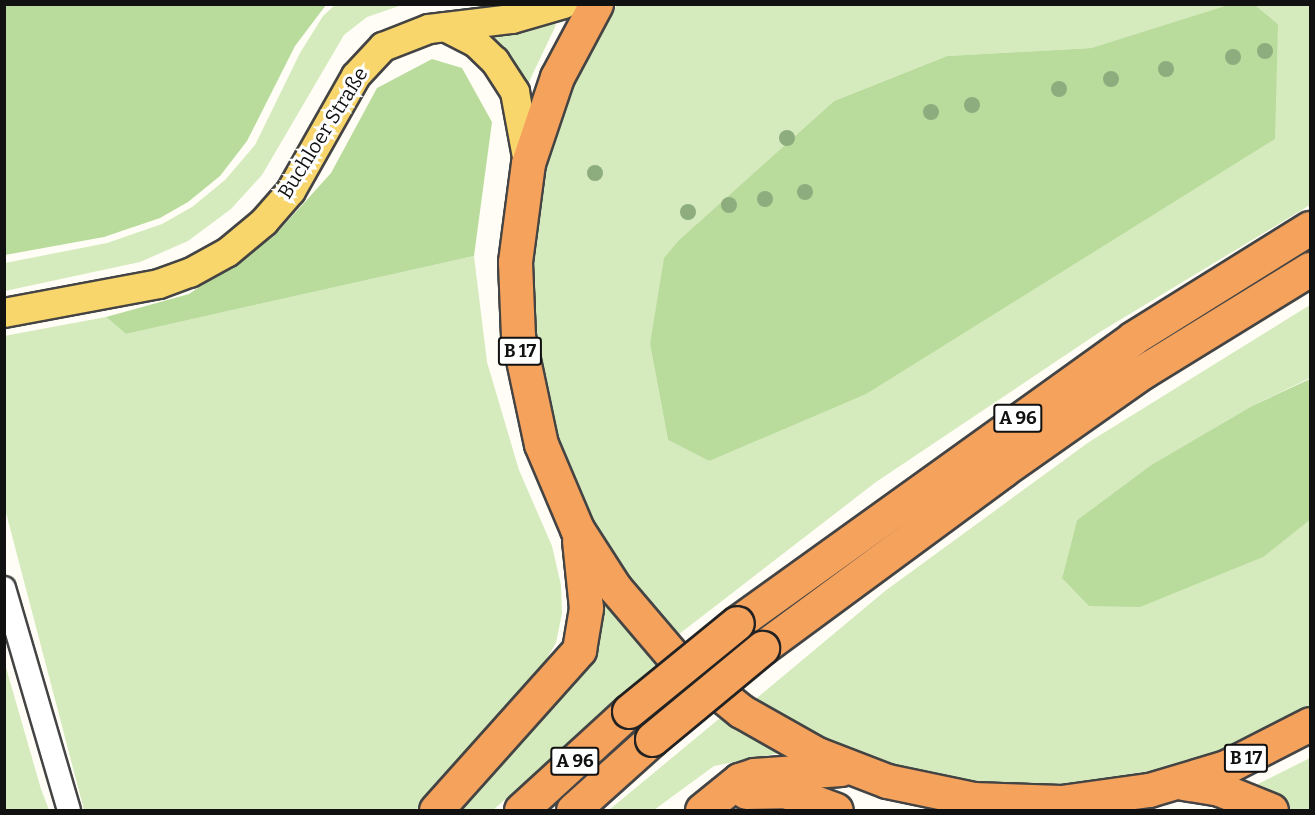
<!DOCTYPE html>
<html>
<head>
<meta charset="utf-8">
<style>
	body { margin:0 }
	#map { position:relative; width:1315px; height:815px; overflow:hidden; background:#fffdf5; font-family:Bitter,serif }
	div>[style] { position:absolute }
	.green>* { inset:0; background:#d5ebbd }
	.forest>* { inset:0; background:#b9dc9c }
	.roads { filter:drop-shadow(2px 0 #444) drop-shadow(-2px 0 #444) drop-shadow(0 2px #444) drop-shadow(0 -2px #444) }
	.minor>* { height:22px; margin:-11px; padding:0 11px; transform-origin:11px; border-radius:11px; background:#fff }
	.major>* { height:28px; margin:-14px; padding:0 14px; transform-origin:14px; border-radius:14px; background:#f9d66b }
	.highway>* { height:33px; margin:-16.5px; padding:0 16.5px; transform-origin:16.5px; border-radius:16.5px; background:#f5a25d }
	.bridges { filter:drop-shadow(2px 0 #222) drop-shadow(-2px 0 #222) drop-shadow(0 2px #222) drop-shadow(0 -2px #222) }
	.highway-bridge>* { height:33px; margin:-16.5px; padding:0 16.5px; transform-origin:16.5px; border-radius:16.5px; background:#f5a25d }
	.trees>* { width:16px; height:16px; margin:-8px; border-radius:50%; background:#8dad7f }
	span { translate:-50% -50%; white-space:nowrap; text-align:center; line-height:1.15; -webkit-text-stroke:6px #fff; paint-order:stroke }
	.shield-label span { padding:2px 4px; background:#fff; border:2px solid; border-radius:4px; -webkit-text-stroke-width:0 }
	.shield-label { font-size:18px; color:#111; font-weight:700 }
	.street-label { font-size:20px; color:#111 }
	.frame { position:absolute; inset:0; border:6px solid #111; pointer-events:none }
</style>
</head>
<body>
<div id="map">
	<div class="green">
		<div style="clip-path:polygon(336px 4px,402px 5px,367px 17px,344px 35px,262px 175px,231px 209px,188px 241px,140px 262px,5px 291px,5px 263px,107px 243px,162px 224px,192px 207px,225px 180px,255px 145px,300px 53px,323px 16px)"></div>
		<div style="clip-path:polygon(617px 5px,1232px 5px,1091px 48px,947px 56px,834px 101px,680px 239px,650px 344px,668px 440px,709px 461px,1278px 24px,1255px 5px,1310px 5px,1310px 205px,1100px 332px,876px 482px,674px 638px,596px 529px,571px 479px,536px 368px,527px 265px,542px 174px,563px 110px,583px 57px)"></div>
		<div style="clip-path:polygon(552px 22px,556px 25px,527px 86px,481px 28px)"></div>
		<div style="clip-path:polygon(474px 256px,487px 362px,519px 470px,552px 546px,561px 585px,562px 613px,556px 643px,541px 668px,416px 810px,84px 810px,5px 509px,4px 336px,106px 317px,126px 334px)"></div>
		<div style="clip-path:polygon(1310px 305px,1310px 378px,1252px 406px,1151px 465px,1077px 520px,1062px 578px,1262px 557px,1310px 520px,1310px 712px,1213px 761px,1067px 790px,949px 782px,844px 753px,752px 702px,885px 591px,1089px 442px)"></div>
		<div style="clip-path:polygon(597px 595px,656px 666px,493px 810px,447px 810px)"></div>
		<div style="clip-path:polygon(5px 664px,41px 789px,49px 810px,5px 810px)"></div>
		<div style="clip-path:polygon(726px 713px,789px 751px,714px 766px,654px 810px,609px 810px)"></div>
		<div style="clip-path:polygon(1310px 758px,1310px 810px,1289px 810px,1248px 789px)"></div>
	</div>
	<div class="forest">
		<div style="clip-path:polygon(5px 4px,326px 4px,326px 5px,295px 46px,247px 141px,220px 176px,188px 202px,160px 218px,104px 237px,5px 255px)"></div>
		<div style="clip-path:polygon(1232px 4px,1255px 5px,1278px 24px,1275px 139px,866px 394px,709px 461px,668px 440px,650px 344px,664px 258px,680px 239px,834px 101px,947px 56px,1091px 48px)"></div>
		<div style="clip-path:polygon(432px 59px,462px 68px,492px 122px,474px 256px,126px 334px,106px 317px,189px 294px,274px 236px,331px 173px,377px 88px)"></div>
		<div style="clip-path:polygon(1310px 379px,1310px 520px,1263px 557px,1140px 607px,1089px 606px,1062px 578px,1077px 520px,1151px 465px,1252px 406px)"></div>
	</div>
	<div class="roads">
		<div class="minor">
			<div style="left:4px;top:588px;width:231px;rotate:73.7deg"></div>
		</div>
		<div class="major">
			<div style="left:445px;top:27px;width:34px;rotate:27deg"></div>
			<div style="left:475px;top:42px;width:28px;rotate:44deg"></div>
			<div style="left:495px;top:61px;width:37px;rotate:57deg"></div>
			<div style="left:515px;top:92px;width:72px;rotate:79.6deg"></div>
			<div style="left:4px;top:313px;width:158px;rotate:-10.6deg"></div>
			<div style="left:159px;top:284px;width:33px;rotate:-20deg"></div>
			<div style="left:190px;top:273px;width:43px;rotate:-28.9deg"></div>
			<div style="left:228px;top:252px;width:47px;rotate:-39.8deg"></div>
			<div style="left:264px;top:222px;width:41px;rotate:-48.9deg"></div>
			<div style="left:291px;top:191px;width:132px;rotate:-60.5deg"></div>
			<div style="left:356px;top:76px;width:40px;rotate:-47deg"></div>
			<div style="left:383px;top:47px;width:49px;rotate:-21.4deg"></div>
			<div style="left:429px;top:29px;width:84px;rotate:-6.9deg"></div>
			<div style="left:512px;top:19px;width:54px;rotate:-16.1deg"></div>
		</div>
		<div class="highway">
			<div style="left:596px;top:4px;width:83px;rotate:118.1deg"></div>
			<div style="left:557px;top:77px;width:91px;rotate:108.6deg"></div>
			<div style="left:528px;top:163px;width:100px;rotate:97.5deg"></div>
			<div style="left:515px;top:262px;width:74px;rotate:87.7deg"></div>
			<div style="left:518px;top:336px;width:110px;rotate:78deg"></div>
			<div style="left:541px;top:444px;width:92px;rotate:67deg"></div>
			<div style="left:577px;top:529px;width:70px;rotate:57.2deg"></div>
			<div style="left:615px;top:588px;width:88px;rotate:49.6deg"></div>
			<div style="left:672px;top:655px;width:89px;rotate:39.1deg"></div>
			<div style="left:741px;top:711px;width:87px;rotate:29.5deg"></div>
			<div style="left:817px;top:754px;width:75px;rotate:21.1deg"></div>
			<div style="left:887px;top:781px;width:88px;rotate:11.8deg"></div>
			<div style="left:973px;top:799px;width:88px;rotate:2deg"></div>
			<div style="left:1061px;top:802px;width:89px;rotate:-7.8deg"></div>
			<div style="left:1149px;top:790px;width:80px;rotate:-16.6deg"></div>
			<div style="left:1226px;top:767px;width:94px;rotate:-27.1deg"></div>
			<div style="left:737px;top:623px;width:488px;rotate:-35.7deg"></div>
			<div style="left:1133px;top:338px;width:208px;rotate:-31.9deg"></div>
			<div style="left:762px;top:648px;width:300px;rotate:-36.4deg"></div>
			<div style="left:1003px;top:470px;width:172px;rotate:-35.1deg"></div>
			<div style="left:1144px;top:371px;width:195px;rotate:-31.6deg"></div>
			<div style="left:1183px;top:783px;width:36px;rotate:9deg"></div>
			<div style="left:1219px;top:789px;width:56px;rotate:22deg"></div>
			<div style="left:746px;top:792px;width:39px;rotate:-1deg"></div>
			<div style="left:785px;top:791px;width:54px;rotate:20.4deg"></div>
			<div style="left:436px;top:810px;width:215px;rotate:-48.2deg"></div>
			<div style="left:579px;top:650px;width:43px;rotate:-80.5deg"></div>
			<div style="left:586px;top:608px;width:68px;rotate:-95.9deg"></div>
			<div style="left:521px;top:810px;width:147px;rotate:-42.5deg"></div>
			<div style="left:573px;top:810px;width:106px;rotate:-41.9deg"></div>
			<div style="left:702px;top:810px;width:48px;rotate:-39deg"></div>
			<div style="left:739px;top:780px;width:16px;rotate:-18deg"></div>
			<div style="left:754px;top:775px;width:87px;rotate:-3.9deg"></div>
		</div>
	</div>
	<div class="bridges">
		<div class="highway-bridge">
			<div style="left:629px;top:711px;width:139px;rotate:-39.2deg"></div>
			<div style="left:652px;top:739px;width:143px;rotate:-39.6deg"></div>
		</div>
	</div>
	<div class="trees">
		<div style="left:1265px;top:51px"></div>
		<div style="left:1233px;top:57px"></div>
		<div style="left:1166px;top:69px"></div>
		<div style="left:1111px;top:79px"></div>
		<div style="left:1059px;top:89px"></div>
		<div style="left:972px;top:105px"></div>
		<div style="left:931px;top:112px"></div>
		<div style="left:787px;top:138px"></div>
		<div style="left:595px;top:173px"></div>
		<div style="left:805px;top:192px"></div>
		<div style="left:765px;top:199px"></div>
		<div style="left:729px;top:205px"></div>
		<div style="left:688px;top:212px"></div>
	</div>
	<div class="shield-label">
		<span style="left:520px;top:351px">B 17</span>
		<span style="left:1018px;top:418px">A 96</span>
		<span style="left:1246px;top:758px">B 17</span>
		<span style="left:575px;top:761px">A 96</span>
	</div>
	<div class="street-label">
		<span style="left:323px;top:133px;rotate:-58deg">Buchloer Straße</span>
	</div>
	<div class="frame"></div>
</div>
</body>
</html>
